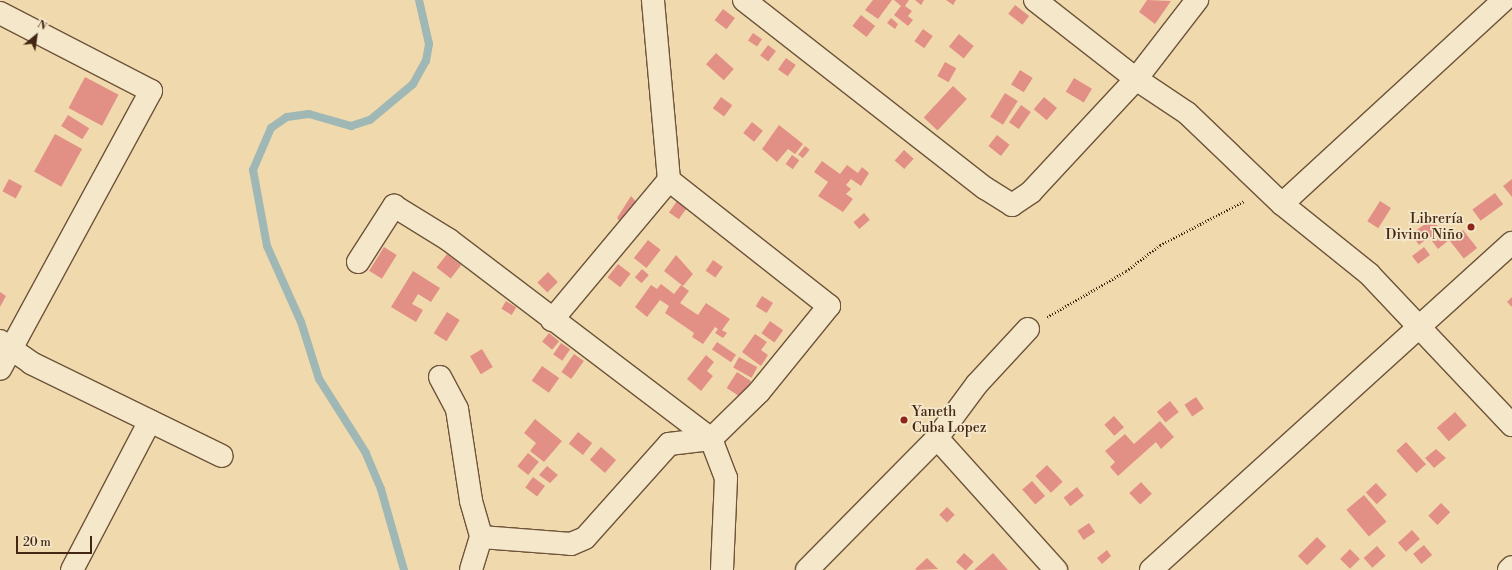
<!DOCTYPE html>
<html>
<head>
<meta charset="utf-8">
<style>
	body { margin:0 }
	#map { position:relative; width:1512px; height:570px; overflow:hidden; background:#f0daad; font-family:"Libre Bodoni",serif }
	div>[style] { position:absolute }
	.stream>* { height:8px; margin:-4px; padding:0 4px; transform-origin:4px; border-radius:4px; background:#9fb8b5 }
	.building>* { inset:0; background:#e29086; transform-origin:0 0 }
	.path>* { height:2.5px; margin-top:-1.25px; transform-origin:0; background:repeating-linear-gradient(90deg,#432714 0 1px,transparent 0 3px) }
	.roads { filter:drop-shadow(1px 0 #6e543a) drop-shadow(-1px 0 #6e543a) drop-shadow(0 1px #6e543a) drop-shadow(0 -1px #6e543a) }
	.minor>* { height:22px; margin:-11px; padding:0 11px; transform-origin:11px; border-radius:11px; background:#f5e7ca }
	.dots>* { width:11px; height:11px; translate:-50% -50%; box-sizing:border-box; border:2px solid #f5e7ca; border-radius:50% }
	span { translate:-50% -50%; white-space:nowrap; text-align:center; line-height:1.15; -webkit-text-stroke:3.5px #f5e7ca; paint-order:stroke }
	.poi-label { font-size:14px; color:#432714 }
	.right { translate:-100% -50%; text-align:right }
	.left { translate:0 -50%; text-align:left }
	.north { position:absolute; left:16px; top:16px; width:40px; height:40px; -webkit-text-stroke:3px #f5e7ca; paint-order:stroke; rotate:29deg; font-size:11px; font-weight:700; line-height:16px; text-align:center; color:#432714 }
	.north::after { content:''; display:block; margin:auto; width:14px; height:18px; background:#432714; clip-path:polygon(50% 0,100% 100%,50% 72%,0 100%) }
	.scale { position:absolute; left:16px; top:536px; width:76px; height:18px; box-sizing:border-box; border:2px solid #432714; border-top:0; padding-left:5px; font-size:12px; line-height:14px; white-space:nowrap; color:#432714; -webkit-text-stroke:3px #f5e7ca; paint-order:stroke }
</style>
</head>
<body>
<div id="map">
	<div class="stream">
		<div style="left:404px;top:570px;width:84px;rotate:-105.9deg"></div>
		<div style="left:381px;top:489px;width:39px;rotate:-113deg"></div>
		<div style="left:366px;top:453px;width:88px;rotate:-122.4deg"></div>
		<div style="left:319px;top:379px;width:60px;rotate:-107.5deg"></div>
		<div style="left:301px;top:322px;width:83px;rotate:-114.1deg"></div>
		<div style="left:267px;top:246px;width:77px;rotate:-100.4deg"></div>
		<div style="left:253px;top:170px;width:46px;rotate:-66.8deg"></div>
		<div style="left:271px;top:128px;width:19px;rotate:-35deg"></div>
		<div style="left:287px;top:117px;width:22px;rotate:-8deg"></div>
		<div style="left:309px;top:114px;width:44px;rotate:15.9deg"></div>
		<div style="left:351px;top:126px;width:20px;rotate:-18deg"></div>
		<div style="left:370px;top:120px;width:56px;rotate:-39.9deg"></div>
		<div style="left:413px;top:84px;width:26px;rotate:-61deg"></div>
		<div style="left:426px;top:61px;width:17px;rotate:-80deg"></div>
		<div style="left:429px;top:44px;width:45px;rotate:-102.8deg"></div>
	</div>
	<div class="building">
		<div style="clip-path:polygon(873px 0,892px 0,878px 19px,865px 10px)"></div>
		<div style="clip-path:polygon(894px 0,909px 0,905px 6px,912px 11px,908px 16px,913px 20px,908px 26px,894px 15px,901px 6px)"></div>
		<div style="clip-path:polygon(915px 0,924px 0,921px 5px)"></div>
		<div style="clip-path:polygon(946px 0,956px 0,953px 5px)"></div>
		<div style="clip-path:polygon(1147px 0,1171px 1px,1155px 24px,1139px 12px)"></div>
		<div style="left:1015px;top:5px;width:18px;height:11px;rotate:38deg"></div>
		<div style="left:723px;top:9px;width:15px;height:14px;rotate:37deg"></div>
		<div style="left:861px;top:15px;width:18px;height:14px;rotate:38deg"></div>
		<div style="clip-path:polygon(891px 18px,898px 24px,895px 29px,887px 23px)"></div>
		<div style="left:923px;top:29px;width:12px;height:15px;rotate:35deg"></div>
		<div style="left:753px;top:33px;width:11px;height:9px;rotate:34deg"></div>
		<div style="left:959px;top:34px;width:19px;height:16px;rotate:39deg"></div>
		<div style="left:768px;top:45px;width:10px;height:13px;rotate:37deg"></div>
		<div style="left:716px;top:53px;width:24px;height:15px;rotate:42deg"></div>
		<div style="left:786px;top:58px;width:12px;height:14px;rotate:35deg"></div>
		<div style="left:945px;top:62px;width:13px;height:16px;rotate:29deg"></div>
		<div style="left:1020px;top:70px;width:15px;height:17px;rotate:32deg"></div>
		<div style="left:85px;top:77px;width:38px;height:35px;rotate:28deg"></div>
		<div style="left:1074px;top:78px;width:21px;height:16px;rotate:31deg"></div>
		<div style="left:953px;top:86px;width:19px;height:43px;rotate:43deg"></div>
		<div style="left:1005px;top:93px;width:15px;height:28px;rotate:32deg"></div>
		<div style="left:721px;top:97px;width:14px;height:14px;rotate:36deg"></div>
		<div style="left:1044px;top:97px;width:17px;height:16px;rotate:40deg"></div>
		<div style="left:1021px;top:105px;width:12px;height:21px;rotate:35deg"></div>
		<div style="left:68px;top:115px;width:25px;height:13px;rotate:32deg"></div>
		<div style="left:752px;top:122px;width:14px;height:14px;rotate:39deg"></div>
		<div style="clip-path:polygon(779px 125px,803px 144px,795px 154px,788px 149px,777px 162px,762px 149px)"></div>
		<div style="left:55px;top:134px;width:31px;height:43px;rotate:29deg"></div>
		<div style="left:997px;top:135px;width:16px;height:14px;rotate:38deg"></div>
		<div style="left:805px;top:146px;width:6px;height:11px;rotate:39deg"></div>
		<div style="left:904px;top:150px;width:13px;height:14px;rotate:42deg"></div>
		<div style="left:792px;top:155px;width:9px;height:11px;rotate:36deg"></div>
		<div style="clip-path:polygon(822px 161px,840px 174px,847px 165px,858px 173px,862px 167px,869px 173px,861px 186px,851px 179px,846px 185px,851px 189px,846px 194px,853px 199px,843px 212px,818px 196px,828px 182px,814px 172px)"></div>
		<div style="left:9px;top:179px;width:15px;height:14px;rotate:28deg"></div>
		<div style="clip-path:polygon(1512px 179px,1512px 197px,1503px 186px)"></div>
		<div style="left:1495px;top:193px;width:14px;height:28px;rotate:54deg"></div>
		<div style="clip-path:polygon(631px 196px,640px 206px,622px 224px,617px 218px)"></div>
		<div style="left:677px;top:201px;width:12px;height:14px;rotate:35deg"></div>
		<div style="left:1380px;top:201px;width:13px;height:24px;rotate:32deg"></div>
		<div style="left:864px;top:213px;width:9px;height:14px;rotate:49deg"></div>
		<div style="clip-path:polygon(1432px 219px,1449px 240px,1438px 249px,1429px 237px,1419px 245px,1411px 234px)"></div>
		<div style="left:1463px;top:230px;width:23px;height:17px;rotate:52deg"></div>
		<div style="left:648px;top:240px;width:16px;height:23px;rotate:38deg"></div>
		<div style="left:384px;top:247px;width:15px;height:28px;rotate:32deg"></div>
		<div style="left:1424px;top:247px;width:10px;height:15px;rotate:53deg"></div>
		<div style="left:447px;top:254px;width:18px;height:17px;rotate:38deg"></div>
		<div style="clip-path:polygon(676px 255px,693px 274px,683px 286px,664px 271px)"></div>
		<div style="left:713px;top:260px;width:12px;height:13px;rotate:35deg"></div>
		<div style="left:618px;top:264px;width:16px;height:17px;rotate:38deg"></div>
		<div style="left:642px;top:269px;width:9px;height:11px;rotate:41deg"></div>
		<div style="clip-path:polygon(413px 271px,440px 288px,431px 302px,418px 294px,412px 304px,423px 310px,416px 322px,391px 307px)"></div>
		<div style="left:548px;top:272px;width:14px;height:15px;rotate:45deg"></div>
		<div style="clip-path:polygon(661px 284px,674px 294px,681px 285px,689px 291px,680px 303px,698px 315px,706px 303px,730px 319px,722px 330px,727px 333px,723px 338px,715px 333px,718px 329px,715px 327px,703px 344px,692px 337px,694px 333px,665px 313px,669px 306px,660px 300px,647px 317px,635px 307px,651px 285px,657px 289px)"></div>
		<div style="clip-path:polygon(0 292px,6px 296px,0 307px)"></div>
		<div style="left:762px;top:296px;width:13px;height:12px;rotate:32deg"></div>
		<div style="clip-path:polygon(1512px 297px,1512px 307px,1507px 302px)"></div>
		<div style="left:506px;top:301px;width:12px;height:9px;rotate:31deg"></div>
		<div style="left:447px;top:312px;width:15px;height:25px;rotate:32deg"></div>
		<div style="left:770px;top:321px;width:16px;height:15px;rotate:35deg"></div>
		<div style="left:549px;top:333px;width:13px;height:11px;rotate:39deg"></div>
		<div style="clip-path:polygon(755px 334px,767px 342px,761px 350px,768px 355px,761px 366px,742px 352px)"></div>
		<div style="left:717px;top:342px;width:23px;height:9px;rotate:34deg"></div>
		<div style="left:561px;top:343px;width:11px;height:14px;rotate:34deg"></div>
		<div style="left:482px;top:349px;width:21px;height:14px;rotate:59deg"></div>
		<div style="left:574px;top:354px;width:12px;height:22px;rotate:35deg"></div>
		<div style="clip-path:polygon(706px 355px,714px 362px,707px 371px,713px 376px,701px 391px,687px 379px)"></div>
		<div style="left:739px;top:357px;width:21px;height:12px;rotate:29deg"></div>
		<div style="left:542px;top:366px;width:21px;height:18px;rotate:35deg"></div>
		<div style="left:737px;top:372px;width:17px;height:19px;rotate:33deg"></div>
		<div style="left:1196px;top:397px;width:14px;height:14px;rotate:56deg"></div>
		<div style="left:1170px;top:401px;width:14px;height:17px;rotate:51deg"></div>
		<div style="left:1455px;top:412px;width:18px;height:24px;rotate:49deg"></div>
		<div style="left:1114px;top:416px;width:15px;height:13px;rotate:48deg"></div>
		<div style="clip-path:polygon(535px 419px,562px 441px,544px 462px,530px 451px,536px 443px,524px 433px)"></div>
		<div style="clip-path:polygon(1160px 421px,1174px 437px,1161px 449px,1156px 442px,1118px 476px,1110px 467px,1115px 462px,1105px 451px,1125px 434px,1134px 444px)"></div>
		<div style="left:578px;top:432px;width:18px;height:15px;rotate:38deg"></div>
		<div style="left:1406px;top:442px;width:30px;height:13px;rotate:48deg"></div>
		<div style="left:601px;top:447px;width:20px;height:17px;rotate:41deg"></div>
		<div style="clip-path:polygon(1436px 449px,1446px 458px,1434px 468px,1425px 458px)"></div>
		<div style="left:528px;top:453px;width:14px;height:17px;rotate:39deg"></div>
		<div style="left:1047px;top:465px;width:23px;height:16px;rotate:47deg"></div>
		<div style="clip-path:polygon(547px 466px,558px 475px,550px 483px,539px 475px)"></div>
		<div style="left:533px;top:477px;width:15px;height:13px;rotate:37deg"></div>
		<div style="left:1032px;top:481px;width:20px;height:13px;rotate:49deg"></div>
		<div style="left:1141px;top:482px;width:16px;height:16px;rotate:47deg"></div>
		<div style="left:1376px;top:483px;width:16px;height:14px;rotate:47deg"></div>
		<div style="left:1077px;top:487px;width:11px;height:17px;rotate:52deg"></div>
		<div style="left:1364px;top:495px;width:35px;height:23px;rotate:50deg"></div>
		<div style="left:1441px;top:503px;width:13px;height:18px;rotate:45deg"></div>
		<div style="left:947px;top:507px;width:11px;height:11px;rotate:45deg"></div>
		<div style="left:1089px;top:523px;width:11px;height:14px;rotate:56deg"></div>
		<div style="left:1412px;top:530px;width:12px;height:19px;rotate:48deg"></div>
		<div style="left:1317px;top:537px;width:13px;height:27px;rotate:45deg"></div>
		<div style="left:1424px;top:545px;width:13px;height:14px;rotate:51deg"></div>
		<div style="left:1377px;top:546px;width:13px;height:18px;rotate:48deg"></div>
		<div style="left:1350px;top:549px;width:14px;height:14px;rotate:45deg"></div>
		<div style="clip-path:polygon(1107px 550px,1111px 556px,1102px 564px,1097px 558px)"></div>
		<div style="left:964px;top:553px;width:13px;height:12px;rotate:42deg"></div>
		<div style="clip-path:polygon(993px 553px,1008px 570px,974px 570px)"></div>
		<div style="clip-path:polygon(927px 558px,938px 569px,917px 570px,915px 569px)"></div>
	</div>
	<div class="path">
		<div style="left:1047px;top:317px;width:91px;rotate:-30.2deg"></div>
		<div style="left:1126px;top:271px;width:43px;rotate:-37.4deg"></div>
		<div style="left:1160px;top:245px;width:95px;rotate:-27.6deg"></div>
	</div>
	<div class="roads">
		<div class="minor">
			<div style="left:744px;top:0;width:306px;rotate:38deg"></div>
			<div style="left:985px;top:188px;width:32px;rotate:32deg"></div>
			<div style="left:1012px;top:205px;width:23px;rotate:-34deg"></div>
			<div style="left:1031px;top:192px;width:154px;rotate:-47.1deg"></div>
			<div style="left:1136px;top:79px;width:100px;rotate:-52.3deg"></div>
			<div style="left:1035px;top:0;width:128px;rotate:38deg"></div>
			<div style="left:1136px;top:79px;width:61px;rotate:33.7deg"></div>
			<div style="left:1187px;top:113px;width:132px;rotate:43.8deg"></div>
			<div style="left:1282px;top:204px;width:112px;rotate:38.8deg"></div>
			<div style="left:1369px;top:274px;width:208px;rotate:46.6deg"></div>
			<div style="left:0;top:13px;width:170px;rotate:27.3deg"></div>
			<div style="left:151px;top:91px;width:316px;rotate:118.5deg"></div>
			<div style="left:1282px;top:204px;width:301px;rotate:-42.6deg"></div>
			<div style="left:358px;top:262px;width:67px;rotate:-57.3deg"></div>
			<div style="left:394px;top:206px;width:65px;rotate:31.7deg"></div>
			<div style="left:449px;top:240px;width:329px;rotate:37.2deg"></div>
			<div style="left:711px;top:439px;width:42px;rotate:69deg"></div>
			<div style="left:726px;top:478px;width:92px;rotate:92.5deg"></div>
			<div style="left:552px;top:320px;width:182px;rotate:-50.1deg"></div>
			<div style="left:0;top:341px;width:38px;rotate:35deg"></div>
			<div style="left:31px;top:363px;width:212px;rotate:26deg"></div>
			<div style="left:440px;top:377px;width:36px;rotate:62deg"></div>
			<div style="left:457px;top:409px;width:93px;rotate:81.3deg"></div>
			<div style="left:471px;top:501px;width:37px;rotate:74deg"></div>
			<div style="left:481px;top:537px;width:34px;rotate:107deg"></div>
			<div style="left:937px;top:438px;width:178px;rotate:48deg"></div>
			<div style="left:481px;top:537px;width:90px;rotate:4.4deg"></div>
			<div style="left:571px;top:544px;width:15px;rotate:-23deg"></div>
			<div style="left:585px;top:538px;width:126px;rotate:-48.2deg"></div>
			<div style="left:669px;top:444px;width:42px;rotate:-6.8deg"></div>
			<div style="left:711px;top:439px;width:67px;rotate:-44.4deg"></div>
			<div style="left:759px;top:392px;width:111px;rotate:-50.9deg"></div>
			<div style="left:829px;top:306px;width:204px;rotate:-141.8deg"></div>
			<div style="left:669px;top:180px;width:181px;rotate:-95.1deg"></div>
			<div style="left:72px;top:570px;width:168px;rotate:-62.4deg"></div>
			<div style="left:807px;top:570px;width:185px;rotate:-45.4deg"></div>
			<div style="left:937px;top:438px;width:67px;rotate:-53.5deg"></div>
			<div style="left:977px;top:384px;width:75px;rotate:-47.2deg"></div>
			<div style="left:1151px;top:570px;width:487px;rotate:-42.2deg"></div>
			<div style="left:1509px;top:570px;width:4px;rotate:-45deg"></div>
		</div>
	</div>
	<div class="dots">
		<div style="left:1471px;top:227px;background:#8f2418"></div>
		<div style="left:904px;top:420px;background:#8f2418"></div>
	</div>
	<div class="poi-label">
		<span class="right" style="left:1463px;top:227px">Librería<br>Divino Niño</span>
		<span class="left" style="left:912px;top:420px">Yaneth<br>Cuba Lopez</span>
	</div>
	<div class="north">N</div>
	<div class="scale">20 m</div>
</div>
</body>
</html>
